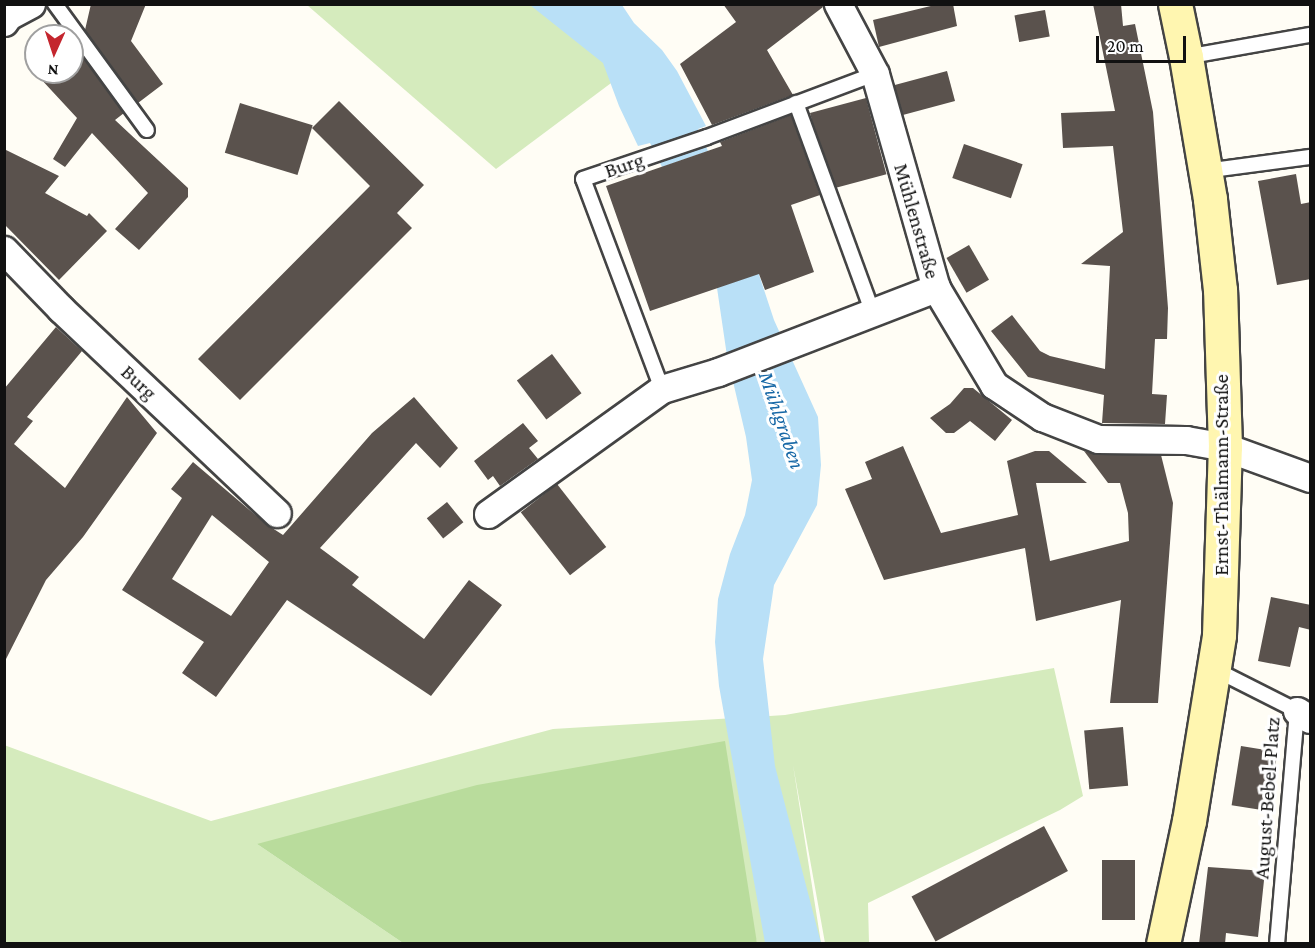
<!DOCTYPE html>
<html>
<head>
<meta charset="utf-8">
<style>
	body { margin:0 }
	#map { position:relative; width:1315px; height:948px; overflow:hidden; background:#fffdf5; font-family:"Crimson Pro",serif }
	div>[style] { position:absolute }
	.green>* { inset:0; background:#d5ebbd }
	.forest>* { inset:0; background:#b9dc9c }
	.water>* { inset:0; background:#b9e0f7 }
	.building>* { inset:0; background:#5a524d; transform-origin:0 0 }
	.roads { filter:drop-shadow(2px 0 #444) drop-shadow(-2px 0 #444) drop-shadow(0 2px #444) drop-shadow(0 -2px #444) }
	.service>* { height:14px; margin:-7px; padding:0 7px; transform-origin:7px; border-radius:7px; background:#fff }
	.minor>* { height:27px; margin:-13.5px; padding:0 13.5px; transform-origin:13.5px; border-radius:13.5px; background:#fff }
	.secondary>* { height:33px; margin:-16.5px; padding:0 16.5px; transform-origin:16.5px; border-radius:16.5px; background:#fff6b0 }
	span { translate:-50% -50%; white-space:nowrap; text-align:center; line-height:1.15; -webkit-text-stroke:6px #fff; paint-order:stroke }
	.street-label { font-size:21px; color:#111 }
	.water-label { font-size:22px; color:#1768a6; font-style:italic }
	.frame { position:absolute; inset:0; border:6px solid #111; pointer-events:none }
	.north { position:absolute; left:24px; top:24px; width:60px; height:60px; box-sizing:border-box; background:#fff; border:2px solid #a0a0a0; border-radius:50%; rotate:183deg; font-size:16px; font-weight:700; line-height:24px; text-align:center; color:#111 }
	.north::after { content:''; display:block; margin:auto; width:21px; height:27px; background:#c4262e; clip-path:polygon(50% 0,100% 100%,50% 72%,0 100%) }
	.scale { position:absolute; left:1096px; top:36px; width:90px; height:27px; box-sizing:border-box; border:3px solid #111; border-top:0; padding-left:8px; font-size:18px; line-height:21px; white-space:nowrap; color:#111; -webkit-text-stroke:4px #fff; paint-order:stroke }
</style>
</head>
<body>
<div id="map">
	<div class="green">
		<div style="clip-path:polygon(307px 5px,606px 5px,654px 51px,496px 169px)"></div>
		<div style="clip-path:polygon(1054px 668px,1083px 796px,1060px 810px,868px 903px,869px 943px,825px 943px,793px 765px,821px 943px,757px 943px,755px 935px,257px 844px,403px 943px,5px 944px,4px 745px,211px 821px,553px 729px,785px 715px)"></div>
	</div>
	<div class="forest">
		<div style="clip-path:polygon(725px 741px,757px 943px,403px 943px,257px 844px,477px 785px)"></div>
	</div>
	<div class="water">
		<div style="clip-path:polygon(530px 5px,622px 5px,634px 23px,662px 50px,677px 71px,706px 126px,698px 129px,708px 151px,662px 167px,650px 143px,638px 146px,619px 106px,603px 63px)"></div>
		<div style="clip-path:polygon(741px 220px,774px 320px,818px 417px,821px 465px,817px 505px,774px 585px,763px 659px,775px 766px,821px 943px,765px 943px,719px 686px,715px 642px,718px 599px,730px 554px,745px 515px,752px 480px,746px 437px,727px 356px,717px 288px)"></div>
	</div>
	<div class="building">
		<div style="clip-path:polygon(91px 4px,146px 4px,131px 41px,163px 84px,138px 103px,85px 30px)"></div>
		<div style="clip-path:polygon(723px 4px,822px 4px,823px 7px,767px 50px,793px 95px,712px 125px,680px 64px,736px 22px)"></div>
		<div style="clip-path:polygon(939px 4px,953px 4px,957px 26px,879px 47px,873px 20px)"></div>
		<div style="clip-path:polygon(1093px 4px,1121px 4px,1123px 26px,1135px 24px,1153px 112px,1168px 308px,1167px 339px,1155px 339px,1152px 394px,1167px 395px,1165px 424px,1102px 423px,1104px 395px,1028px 377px,991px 331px,1012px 315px,1040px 351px,1050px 356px,1105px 369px,1110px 266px,1081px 264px,1123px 232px,1113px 146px,1063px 148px,1061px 113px,1115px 111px)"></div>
		<div style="left:1045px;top:10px;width:27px;height:31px;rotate:80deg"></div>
		<div style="clip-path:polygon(36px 54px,36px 72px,72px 72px,72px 68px,77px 73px,81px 54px,124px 113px,115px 120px,188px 188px,188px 197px,139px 250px,115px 229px,148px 193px,92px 133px,65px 167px,53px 159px,77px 118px,27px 64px)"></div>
		<div style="left:947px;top:71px;width:31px;height:55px;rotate:75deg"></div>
		<div style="left:866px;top:98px;width:79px;height:58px;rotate:75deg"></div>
		<div style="clip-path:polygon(339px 101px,424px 185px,397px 213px,412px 228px,240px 400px,198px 359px,370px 186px,312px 128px)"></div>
		<div style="left:240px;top:103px;width:76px;height:52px;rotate:17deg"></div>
		<div style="clip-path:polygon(791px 115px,820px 195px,791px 205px,814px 272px,765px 290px,759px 274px,650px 311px,606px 186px,722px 146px,720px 142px)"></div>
		<div style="left:964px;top:144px;width:62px;height:36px;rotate:19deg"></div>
		<div style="clip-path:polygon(4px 149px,59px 176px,45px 193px,87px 216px,89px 213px,107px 231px,59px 280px,4px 224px)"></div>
		<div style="clip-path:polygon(1296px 174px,1301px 204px,1311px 202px,1311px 279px,1277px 285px,1258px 181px)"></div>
		<div style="left:969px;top:245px;width:40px;height:26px;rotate:60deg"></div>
		<div style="clip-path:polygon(56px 327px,82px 351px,27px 417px,33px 421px,14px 444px,65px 488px,127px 397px,157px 433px,83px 537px,46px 580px,4px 663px,4px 389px)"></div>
		<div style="left:552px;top:354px;width:49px;height:44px;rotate:53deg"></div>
		<div style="clip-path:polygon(964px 388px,973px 388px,1012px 420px,995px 441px,970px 421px,954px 433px,946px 433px,930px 418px,950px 404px)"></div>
		<div style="clip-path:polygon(evenodd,414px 397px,458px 448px,440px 468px,416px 443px,320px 548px,359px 577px,352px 585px,424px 639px,469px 580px,502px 605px,431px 696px,287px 600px,216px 697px,182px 673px,204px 642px,122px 590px,182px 498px,171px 489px,193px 462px,266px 524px,283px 535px,372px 433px,414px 397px,212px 515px,269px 562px,231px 616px,172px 579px,212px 515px)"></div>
		<div style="clip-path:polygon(523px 423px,538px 441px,529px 448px,538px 459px,500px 486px,493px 476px,488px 480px,474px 461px)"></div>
		<div style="clip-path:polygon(903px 446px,941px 533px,1018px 515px,1007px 461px,1035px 451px,1049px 451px,1087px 483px,1036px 483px,1050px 561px,1129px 541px,1128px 513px,1120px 483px,1108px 483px,1084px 451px,1098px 455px,1161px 455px,1173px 503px,1158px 703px,1110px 703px,1121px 600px,1036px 621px,1025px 548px,884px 580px,845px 489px,872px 479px,865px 462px)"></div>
		<div style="left:557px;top:484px;width:80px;height:46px;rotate:52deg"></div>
		<div style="left:447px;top:502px;width:26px;height:26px;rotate:51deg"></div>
		<div style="clip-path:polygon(1271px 597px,1311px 605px,1311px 630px,1299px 627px,1290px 667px,1258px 661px)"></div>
		<div style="left:1123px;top:727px;width:59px;height:39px;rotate:85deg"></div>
		<div style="left:1241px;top:746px;width:37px;height:60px;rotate:9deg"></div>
		<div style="left:1044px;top:826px;width:51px;height:150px;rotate:62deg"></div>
		<div style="left:1102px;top:860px;width:33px;height:60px"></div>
		<div style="clip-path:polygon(1208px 867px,1265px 871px,1258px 937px,1226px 933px,1225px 944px,1199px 944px)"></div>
	</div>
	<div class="roads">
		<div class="service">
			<div style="left:55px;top:4px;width:156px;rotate:53.9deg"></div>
			<div style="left:1186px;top:57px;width:126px;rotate:-10.1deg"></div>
			<div style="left:796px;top:103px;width:224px;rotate:69.9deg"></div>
			<div style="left:1205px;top:171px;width:106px;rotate:-7.6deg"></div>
			<div style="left:662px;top:389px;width:224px;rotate:-110.6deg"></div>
			<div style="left:583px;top:179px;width:131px;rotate:-18.7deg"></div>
			<div style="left:707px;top:137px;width:179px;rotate:-20.6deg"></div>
			<div style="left:1214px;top:669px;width:93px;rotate:26.8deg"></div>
			<div style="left:1297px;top:711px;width:234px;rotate:94.9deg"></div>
		</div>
		<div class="minor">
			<div style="left:838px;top:4px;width:79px;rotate:62.1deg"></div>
			<div style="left:875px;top:74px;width:223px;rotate:74.1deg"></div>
			<div style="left:936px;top:288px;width:113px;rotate:59.1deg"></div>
			<div style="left:994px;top:385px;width:58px;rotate:33.7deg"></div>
			<div style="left:1042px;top:417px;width:60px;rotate:21.4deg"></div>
			<div style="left:1098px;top:439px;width:88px;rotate:0.7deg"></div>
			<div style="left:1186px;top:440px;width:40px;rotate:10deg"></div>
			<div style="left:1225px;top:447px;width:90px;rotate:20deg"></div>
			<div style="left:4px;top:22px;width:7px;rotate:-56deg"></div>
			<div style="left:8px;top:16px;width:26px;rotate:-28deg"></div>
			<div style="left:4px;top:250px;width:82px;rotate:46deg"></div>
			<div style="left:61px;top:309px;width:297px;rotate:43.4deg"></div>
			<div style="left:488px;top:514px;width:214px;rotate:-35.7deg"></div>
			<div style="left:662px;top:389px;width:59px;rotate:-16.9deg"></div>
			<div style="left:718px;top:372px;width:234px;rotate:-21.1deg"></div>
			<div style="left:1297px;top:711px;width:15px;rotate:32deg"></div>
		</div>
		<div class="secondary">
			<div style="left:1163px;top:944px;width:126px;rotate:-78.1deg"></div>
			<div style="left:1189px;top:821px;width:188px;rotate:-80.8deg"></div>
			<div style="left:1219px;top:635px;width:188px;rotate:-88.2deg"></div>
			<div style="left:1225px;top:447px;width:157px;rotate:-91.8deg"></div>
			<div style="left:1220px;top:290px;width:92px;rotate:-96.3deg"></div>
			<div style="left:1210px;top:199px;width:144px;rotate:-99.6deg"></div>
			<div style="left:1186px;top:57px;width:54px;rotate:-101.7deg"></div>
		</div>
	</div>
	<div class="street-label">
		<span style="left:624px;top:165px;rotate:-19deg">Burg</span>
		<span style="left:917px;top:221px;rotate:74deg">Mühlenstraße</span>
		<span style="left:139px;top:382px;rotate:43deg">Burg</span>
		<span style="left:1221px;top:475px;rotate:-90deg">Ernst-Thälmann-Straße</span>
		<span style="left:1267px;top:798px;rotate:-86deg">August-Bebel-Platz</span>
	</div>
	<div class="water-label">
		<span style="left:782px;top:420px;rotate:71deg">Mühlgraben</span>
	</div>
	<div class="frame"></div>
	<div class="north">N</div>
	<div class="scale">20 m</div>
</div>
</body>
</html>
